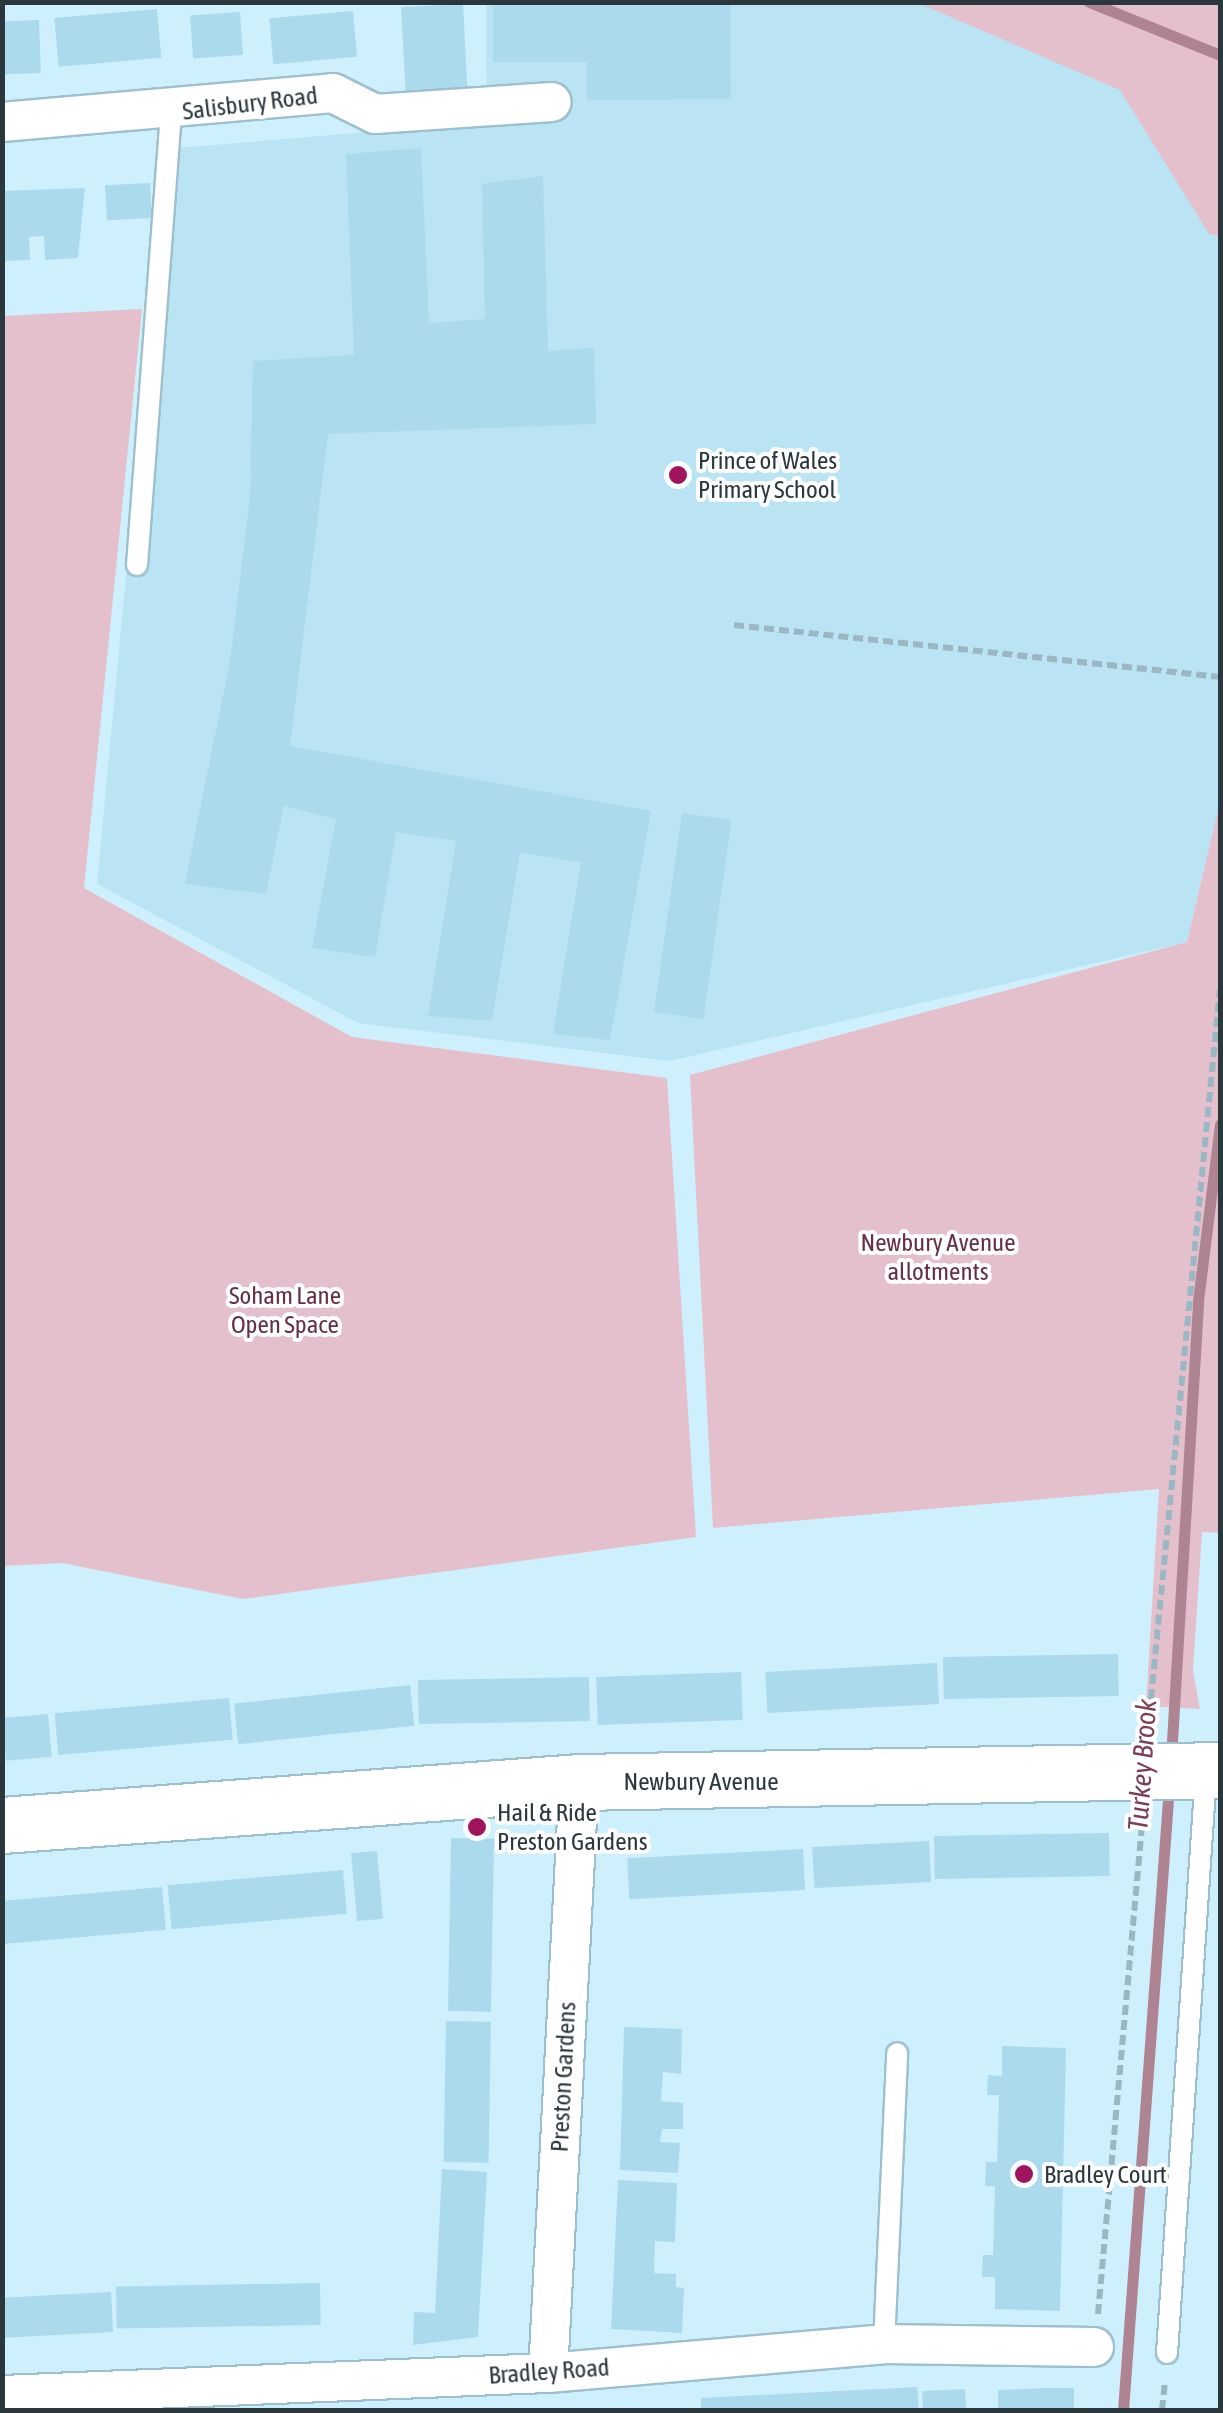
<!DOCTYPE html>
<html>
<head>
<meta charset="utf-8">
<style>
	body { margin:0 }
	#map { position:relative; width:1223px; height:2413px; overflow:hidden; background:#cef0fd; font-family:"Asap Condensed",sans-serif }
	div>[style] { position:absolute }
	.built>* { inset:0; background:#bae4f3 }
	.green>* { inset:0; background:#e4c0cc }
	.stream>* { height:11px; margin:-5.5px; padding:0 5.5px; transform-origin:5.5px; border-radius:5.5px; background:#ae8493 }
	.building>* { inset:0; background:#abdaec; transform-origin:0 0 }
	.path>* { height:6px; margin-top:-3px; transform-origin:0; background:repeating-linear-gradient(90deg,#9bb7c2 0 10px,transparent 0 15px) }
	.roads { filter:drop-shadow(2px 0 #9ebfcc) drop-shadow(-2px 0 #9ebfcc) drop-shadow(0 2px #9ebfcc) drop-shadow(0 -2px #9ebfcc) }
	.lane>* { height:20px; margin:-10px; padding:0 10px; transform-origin:10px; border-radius:10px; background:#fff }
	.street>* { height:38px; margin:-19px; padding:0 19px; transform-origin:19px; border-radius:19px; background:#fff }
	.secondary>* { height:55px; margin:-27.5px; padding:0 27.5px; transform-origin:27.5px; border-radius:27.5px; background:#fff }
	.dots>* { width:28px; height:28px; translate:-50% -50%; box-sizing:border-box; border:5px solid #fff; border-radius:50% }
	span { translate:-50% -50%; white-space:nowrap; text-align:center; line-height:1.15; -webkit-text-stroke:8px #fff; paint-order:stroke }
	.street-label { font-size:25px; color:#2a383d }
	.poi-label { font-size:25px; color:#2a383d }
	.left { translate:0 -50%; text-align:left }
	.park-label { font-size:25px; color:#672f46 }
	.water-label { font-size:28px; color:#793f56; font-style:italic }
	.frame { position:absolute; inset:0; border:5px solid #2a383d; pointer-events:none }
</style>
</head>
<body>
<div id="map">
	<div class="built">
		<div style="clip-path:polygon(486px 3px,1073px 3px,1220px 58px,1220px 801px,1187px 942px,669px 1061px,358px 1023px,97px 884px,166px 149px,487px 122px)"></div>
	</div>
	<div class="green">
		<div style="clip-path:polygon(918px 3px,1220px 3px,1220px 236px,1209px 234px,1120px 90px)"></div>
		<div style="clip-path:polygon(142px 309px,84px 888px,352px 1037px,667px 1078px,696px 1537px,243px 1599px,62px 1563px,3px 1566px,3px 316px)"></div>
		<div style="clip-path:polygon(1220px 801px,1220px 1533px,1202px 1532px,1193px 1671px,1200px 1709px,1146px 1706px,1159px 1489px,713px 1528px,690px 1075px,1187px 942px)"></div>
	</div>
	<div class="stream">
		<div style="left:1089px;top:2px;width:141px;rotate:22deg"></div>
		<div style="left:1171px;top:1758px;width:458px;rotate:-86.6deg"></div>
		<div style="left:1198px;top:1301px;width:178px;rotate:-82.9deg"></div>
		<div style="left:1123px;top:2410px;width:626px;rotate:-85.78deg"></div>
	</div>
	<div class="building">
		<div style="clip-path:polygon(493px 2px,730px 2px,731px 99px,587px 100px,587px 62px,493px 62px)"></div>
		<div style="left:463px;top:4px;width:84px;height:62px;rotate:87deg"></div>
		<div style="left:157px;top:9px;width:49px;height:103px;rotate:85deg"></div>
		<div style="left:353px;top:11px;width:46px;height:84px;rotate:85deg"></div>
		<div style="left:240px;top:12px;width:43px;height:50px;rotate:86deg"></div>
		<div style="left:39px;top:20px;width:53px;height:37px;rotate:88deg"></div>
		<div style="clip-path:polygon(421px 148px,429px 323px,485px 319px,482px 184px,543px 176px,548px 351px,594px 348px,596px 424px,328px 434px,290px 746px,651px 811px,610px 1040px,553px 1034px,581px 862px,520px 853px,492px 1021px,428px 1016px,456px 841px,396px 832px,375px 957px,312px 948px,336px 819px,284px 806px,266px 894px,185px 884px,230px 661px,250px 497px,253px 361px,354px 355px,346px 154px)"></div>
		<div style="left:150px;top:183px;width:35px;height:45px;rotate:87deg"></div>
		<div style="clip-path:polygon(85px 188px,78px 258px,45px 260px,44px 236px,29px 237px,30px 260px,2px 261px,2px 191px)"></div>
		<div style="left:682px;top:813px;width:50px;height:201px;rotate:8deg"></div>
		<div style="left:1118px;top:1654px;width:42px;height:175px;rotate:89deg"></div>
		<div style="left:937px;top:1663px;width:41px;height:172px;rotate:87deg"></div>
		<div style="left:741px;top:1672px;width:48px;height:145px;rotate:88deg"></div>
		<div style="left:589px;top:1677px;width:44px;height:171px;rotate:89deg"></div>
		<div style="left:410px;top:1685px;width:41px;height:177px;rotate:84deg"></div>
		<div style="left:229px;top:1698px;width:42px;height:175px;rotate:85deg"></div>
		<div style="left:48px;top:1714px;width:43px;height:46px;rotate:85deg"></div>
		<div style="left:1109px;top:1833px;width:43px;height:175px;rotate:89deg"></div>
		<div style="left:451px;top:1838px;width:43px;height:173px;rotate:1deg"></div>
		<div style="left:929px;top:1841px;width:41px;height:117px;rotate:87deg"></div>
		<div style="left:803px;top:1849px;width:41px;height:176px;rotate:87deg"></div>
		<div style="left:377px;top:1851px;width:68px;height:26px;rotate:85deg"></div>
		<div style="left:343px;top:1870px;width:44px;height:176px;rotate:85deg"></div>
		<div style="left:162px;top:1887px;width:43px;height:161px;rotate:85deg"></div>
		<div style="left:446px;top:2021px;width:45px;height:141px;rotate:1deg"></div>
		<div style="clip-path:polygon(624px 2027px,682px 2029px,681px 2074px,663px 2072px,661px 2101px,683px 2103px,683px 2129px,662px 2129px,660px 2142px,680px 2143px,678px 2173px,620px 2170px)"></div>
		<div style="clip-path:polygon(1002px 2046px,1066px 2048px,1060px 2311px,995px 2309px,995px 2277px,982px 2277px,983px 2255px,993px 2255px,995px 2186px,985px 2186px,986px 2162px,997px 2162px,999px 2095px,987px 2095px,988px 2075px,1002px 2076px)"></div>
		<div style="clip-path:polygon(442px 2169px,487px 2172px,478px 2337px,413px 2345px,414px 2312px,435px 2313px)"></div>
		<div style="clip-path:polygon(618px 2180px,677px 2183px,675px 2242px,655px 2241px,654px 2273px,676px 2274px,676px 2287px,684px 2288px,682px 2333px,611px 2329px)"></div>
		<div style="left:320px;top:2283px;width:42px;height:204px;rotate:89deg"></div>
		<div style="left:111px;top:2292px;width:40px;height:109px;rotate:87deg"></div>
		<div style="clip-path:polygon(917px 2387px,919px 2410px,701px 2410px,701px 2398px)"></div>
		<div style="clip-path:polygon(1049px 2388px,1074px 2388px,1074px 2410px,998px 2410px,998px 2390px)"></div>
		<div style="left:965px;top:2389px;width:21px;height:43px;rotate:87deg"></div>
	</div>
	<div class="path">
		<div style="left:734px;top:625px;width:489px;rotate:6.1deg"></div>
		<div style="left:1148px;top:1729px;width:743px;rotate:-84.44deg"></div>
		<div style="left:1098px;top:2314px;width:502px;rotate:-84.86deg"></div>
		<div style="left:1162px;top:2410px;width:30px;rotate:-84deg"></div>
	</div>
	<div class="roads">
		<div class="lane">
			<div style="left:137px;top:565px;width:454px;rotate:-85.7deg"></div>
			<div style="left:884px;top:2344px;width:291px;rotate:-87.4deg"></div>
			<div style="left:1167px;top:2353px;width:581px;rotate:-86.15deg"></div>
		</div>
		<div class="street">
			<div style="left:2px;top:122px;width:332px;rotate:-5deg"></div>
			<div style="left:333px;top:93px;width:47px;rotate:26.6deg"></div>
			<div style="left:375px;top:114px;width:177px;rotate:-3.9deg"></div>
			<div style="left:548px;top:2373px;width:592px;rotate:-87deg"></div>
			<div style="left:2px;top:2395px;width:546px;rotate:-2.31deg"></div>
			<div style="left:548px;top:2373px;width:337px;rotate:-4.9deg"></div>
			<div style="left:884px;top:2344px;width:210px;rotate:0.8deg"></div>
		</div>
		<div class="secondary">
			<div style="left:2px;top:1825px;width:579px;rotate:-4.26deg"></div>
			<div style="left:579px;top:1782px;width:641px;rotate:-1.07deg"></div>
		</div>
	</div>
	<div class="dots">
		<div style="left:678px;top:475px;background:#a0135d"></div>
		<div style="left:477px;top:1827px;background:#a0135d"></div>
		<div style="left:1024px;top:2174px;background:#a0135d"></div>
	</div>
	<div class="street-label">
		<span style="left:250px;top:103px;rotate:-7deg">Salisbury Road</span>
		<span style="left:701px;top:1781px">Newbury Avenue</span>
		<span style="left:563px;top:2077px;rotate:-87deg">Preston Gardens</span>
		<span style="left:549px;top:2371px;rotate:-4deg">Bradley Road</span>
	</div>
	<div class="poi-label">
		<span class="left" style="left:698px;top:475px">Prince of Wales<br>Primary School</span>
		<span class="left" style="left:497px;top:1827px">Hail &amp; Ride<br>Preston Gardens</span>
		<span class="left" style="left:1044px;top:2174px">Bradley Court</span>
	</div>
	<div class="park-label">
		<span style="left:938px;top:1257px">Newbury Avenue<br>allotments</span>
		<span style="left:285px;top:1310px">Soham Lane<br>Open Space</span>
	</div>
	<div class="water-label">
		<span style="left:1142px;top:1765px;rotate:-86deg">Turkey Brook</span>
	</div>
	<div class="frame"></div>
</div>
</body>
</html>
